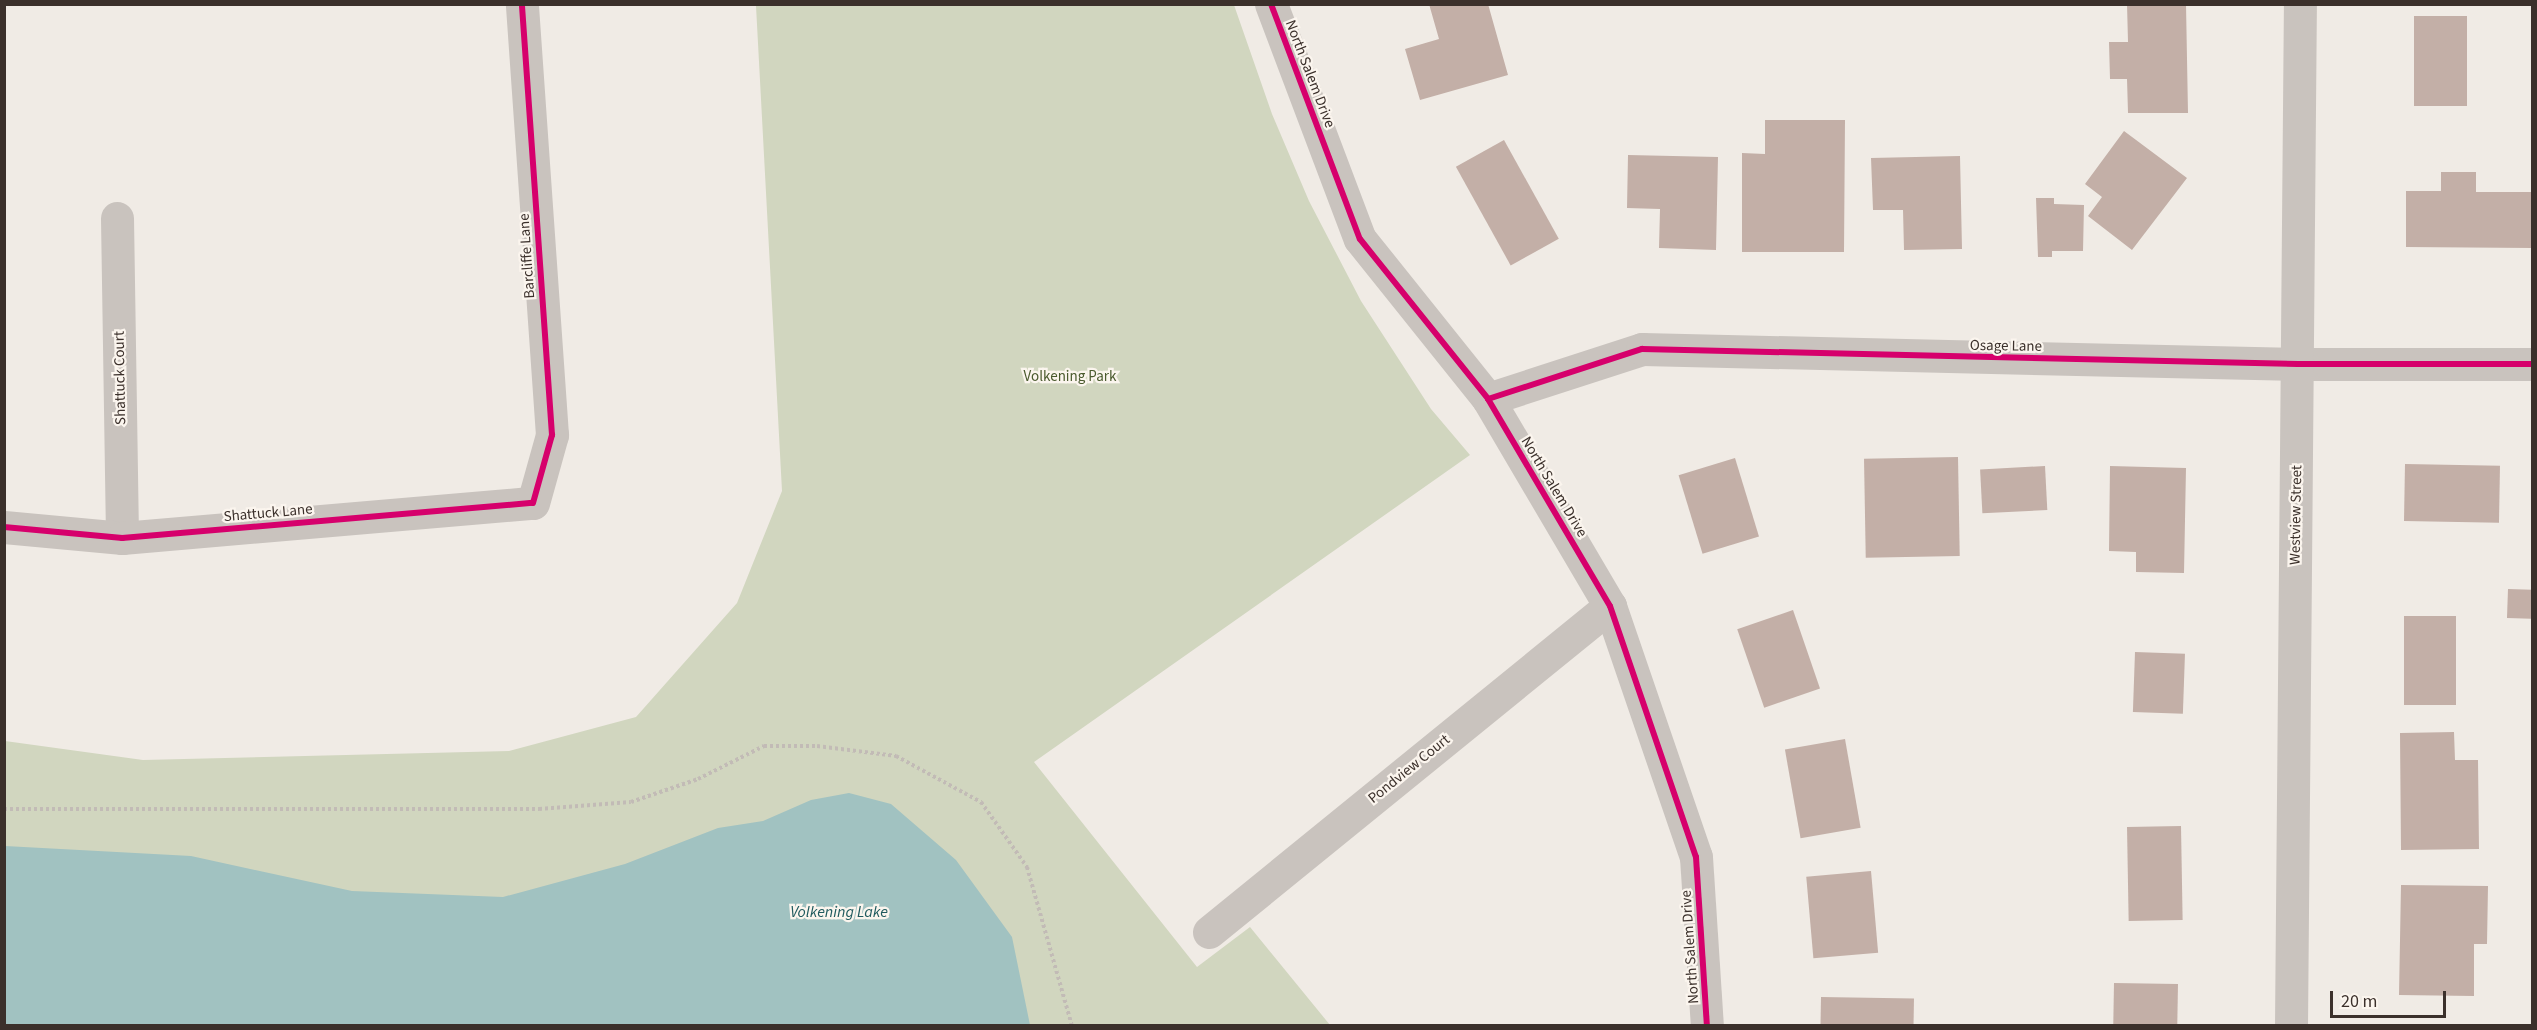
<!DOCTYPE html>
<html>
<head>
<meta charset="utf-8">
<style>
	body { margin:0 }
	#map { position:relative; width:2537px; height:1030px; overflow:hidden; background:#f0ebe5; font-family:"Source Sans 3",sans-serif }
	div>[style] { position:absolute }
	.green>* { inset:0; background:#d1d6bf }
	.water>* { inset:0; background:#a1c2c1 }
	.building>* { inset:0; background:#c3afa7; transform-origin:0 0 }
	.path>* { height:4px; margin-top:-2px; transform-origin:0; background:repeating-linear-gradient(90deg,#c2bbb6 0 3px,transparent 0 6px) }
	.minor>* { height:33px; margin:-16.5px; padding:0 16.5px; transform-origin:16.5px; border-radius:16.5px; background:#c9c3be }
	.cycleway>* { height:6px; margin:-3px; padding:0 3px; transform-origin:3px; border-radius:3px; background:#d6006c }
	span { translate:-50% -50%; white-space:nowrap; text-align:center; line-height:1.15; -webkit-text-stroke:4.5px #fbf5ee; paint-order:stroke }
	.street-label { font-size:15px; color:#3b302b }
	.park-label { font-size:15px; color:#4a5a2e }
	.water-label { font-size:16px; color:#1f5a5e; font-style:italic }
	.frame { position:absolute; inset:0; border:6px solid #3b302b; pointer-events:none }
	.scale { position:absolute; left:2330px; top:991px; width:116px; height:27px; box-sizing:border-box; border:3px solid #3b302b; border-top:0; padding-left:8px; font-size:18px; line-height:21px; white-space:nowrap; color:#3b302b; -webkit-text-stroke:4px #fbf5ee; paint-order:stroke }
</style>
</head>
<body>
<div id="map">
	<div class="green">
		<div style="clip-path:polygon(1234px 5px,1272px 114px,1309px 201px,1361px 301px,1431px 409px,1470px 455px,1034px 762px,1197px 967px,1250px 927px,1330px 1025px,5px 1026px,5px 741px,143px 760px,509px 751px,636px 717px,737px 603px,782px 491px,756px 6px)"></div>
	</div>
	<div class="water">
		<div style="clip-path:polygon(849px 793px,891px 804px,956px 860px,1012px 937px,1030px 1025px,5px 1025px,5px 846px,191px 856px,352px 891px,503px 897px,625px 864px,718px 828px,763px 821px,811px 800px)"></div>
	</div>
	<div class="building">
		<div style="clip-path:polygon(1429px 4px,1488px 4px,1508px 75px,1420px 100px,1405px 49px,1439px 39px)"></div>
		<div style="clip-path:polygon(2127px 4px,2186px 4px,2188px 113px,2128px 113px,2127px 79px,2110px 79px,2109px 42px,2128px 42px)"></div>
		<div style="left:2414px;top:16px;width:53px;height:90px"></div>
		<div style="clip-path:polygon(1765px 120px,1845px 120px,1844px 252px,1742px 252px,1742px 153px,1765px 154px)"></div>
		<div style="clip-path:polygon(2124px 131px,2187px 178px,2132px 250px,2088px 216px,2102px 197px,2085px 184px)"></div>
		<div style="left:1504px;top:140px;width:113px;height:55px;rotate:61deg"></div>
		<div style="clip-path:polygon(1628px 155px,1718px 157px,1716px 250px,1659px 248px,1660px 209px,1627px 208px)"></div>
		<div style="clip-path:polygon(1960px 156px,1962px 249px,1904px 250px,1903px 210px,1873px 210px,1871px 158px)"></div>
		<div style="clip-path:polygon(2441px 172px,2476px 172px,2476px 192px,2532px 192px,2532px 248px,2406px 247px,2406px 191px,2441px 191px)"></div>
		<div style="clip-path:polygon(2036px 198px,2054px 198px,2054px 204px,2084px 205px,2083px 251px,2052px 251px,2052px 257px,2038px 257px)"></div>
		<div style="left:1958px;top:457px;width:99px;height:94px;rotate:89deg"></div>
		<div style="left:1735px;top:458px;width:82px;height:59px;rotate:73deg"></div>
		<div style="left:2405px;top:464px;width:95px;height:57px;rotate:1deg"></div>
		<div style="left:2045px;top:466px;width:44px;height:65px;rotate:87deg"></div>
		<div style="clip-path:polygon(2110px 466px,2186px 468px,2184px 573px,2136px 572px,2136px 552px,2109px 551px)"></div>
		<div style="left:2508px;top:589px;width:24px;height:29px;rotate:2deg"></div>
		<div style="left:1793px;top:610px;width:83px;height:59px;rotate:71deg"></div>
		<div style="left:2404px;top:616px;width:52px;height:89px"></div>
		<div style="left:2135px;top:652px;width:50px;height:60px;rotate:2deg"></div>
		<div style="clip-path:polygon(2454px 732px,2455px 760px,2478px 760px,2479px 849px,2401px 850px,2400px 733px)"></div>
		<div style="left:1845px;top:739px;width:90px;height:61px;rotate:80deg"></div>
		<div style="left:2181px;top:826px;width:94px;height:54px;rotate:89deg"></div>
		<div style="left:1871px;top:871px;width:82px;height:65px;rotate:85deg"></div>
		<div style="clip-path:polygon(2401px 885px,2488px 886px,2487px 944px,2474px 944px,2474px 996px,2399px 995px)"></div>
		<div style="left:2114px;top:983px;width:64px;height:43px;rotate:1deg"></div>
		<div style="left:1821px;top:997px;width:93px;height:29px;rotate:1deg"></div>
	</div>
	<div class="path">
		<div style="left:4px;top:809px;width:535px"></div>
		<div style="left:539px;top:809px;width:92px;rotate:-4.4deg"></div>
		<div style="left:631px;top:802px;width:71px;rotate:-18.9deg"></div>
		<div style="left:698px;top:779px;width:74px;rotate:-26.6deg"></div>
		<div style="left:764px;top:746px;width:53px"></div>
		<div style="left:817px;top:746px;width:80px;rotate:7.2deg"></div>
		<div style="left:896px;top:756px;width:97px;rotate:28.4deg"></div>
		<div style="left:981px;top:802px;width:80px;rotate:54.7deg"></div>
		<div style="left:1027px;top:867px;width:165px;rotate:74.2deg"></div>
	</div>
	<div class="minor">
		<div style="left:1271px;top:4px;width:251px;rotate:69.3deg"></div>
		<div style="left:1360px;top:239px;width:205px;rotate:51.3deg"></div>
		<div style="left:1488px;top:399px;width:240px;rotate:59.5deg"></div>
		<div style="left:1610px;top:606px;width:265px;rotate:71.1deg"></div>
		<div style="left:1696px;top:857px;width:169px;rotate:86.3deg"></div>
		<div style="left:117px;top:218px;width:320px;rotate:89.1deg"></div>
		<div style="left:1488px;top:399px;width:162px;rotate:-18deg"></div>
		<div style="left:1642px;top:349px;width:656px;rotate:1.31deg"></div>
		<div style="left:2298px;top:364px;width:234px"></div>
		<div style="left:4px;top:527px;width:119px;rotate:5.3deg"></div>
		<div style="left:122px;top:538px;width:412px;rotate:-4.9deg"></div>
		<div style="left:533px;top:503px;width:71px;rotate:-74.4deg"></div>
		<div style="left:552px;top:435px;width:432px;rotate:-94deg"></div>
		<div style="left:1209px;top:932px;width:517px;rotate:-39.11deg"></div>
		<div style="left:2291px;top:1026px;width:1022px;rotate:-89.5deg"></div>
	</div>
	<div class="cycleway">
		<div style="left:1271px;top:4px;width:251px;rotate:69.3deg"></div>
		<div style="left:1360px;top:239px;width:205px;rotate:51.3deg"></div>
		<div style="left:1488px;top:399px;width:240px;rotate:59.5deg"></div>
		<div style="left:1610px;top:606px;width:265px;rotate:71.1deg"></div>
		<div style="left:1696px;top:857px;width:169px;rotate:86.3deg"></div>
		<div style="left:1488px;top:399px;width:162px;rotate:-18deg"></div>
		<div style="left:1642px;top:349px;width:656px;rotate:1.31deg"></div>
		<div style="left:2298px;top:364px;width:234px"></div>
		<div style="left:4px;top:527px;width:119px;rotate:5.3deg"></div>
		<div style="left:122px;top:538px;width:412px;rotate:-4.9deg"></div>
		<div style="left:533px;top:503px;width:71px;rotate:-74.4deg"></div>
		<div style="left:552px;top:435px;width:432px;rotate:-94deg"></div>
	</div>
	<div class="street-label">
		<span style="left:1310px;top:74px;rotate:69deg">North Salem Drive</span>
		<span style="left:527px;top:256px;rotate:-94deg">Barcliffe Lane</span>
		<span style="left:2006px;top:346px;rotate:1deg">Osage Lane</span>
		<span style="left:120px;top:378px;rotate:-91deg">Shattuck Court</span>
		<span style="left:1554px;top:487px;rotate:59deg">North Salem Drive</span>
		<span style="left:268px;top:513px;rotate:-5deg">Shattuck Lane</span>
		<span style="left:2296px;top:515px;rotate:-89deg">Westview Street</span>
		<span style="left:1409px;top:769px;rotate:-39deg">Pondview Court</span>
		<span style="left:1690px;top:947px;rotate:-94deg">North Salem Drive</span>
	</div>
	<div class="park-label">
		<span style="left:1070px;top:377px">Volkening Park</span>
	</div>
	<div class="water-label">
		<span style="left:839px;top:912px">Volkening Lake</span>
	</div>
	<div class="frame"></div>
	<div class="scale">20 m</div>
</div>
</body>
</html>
